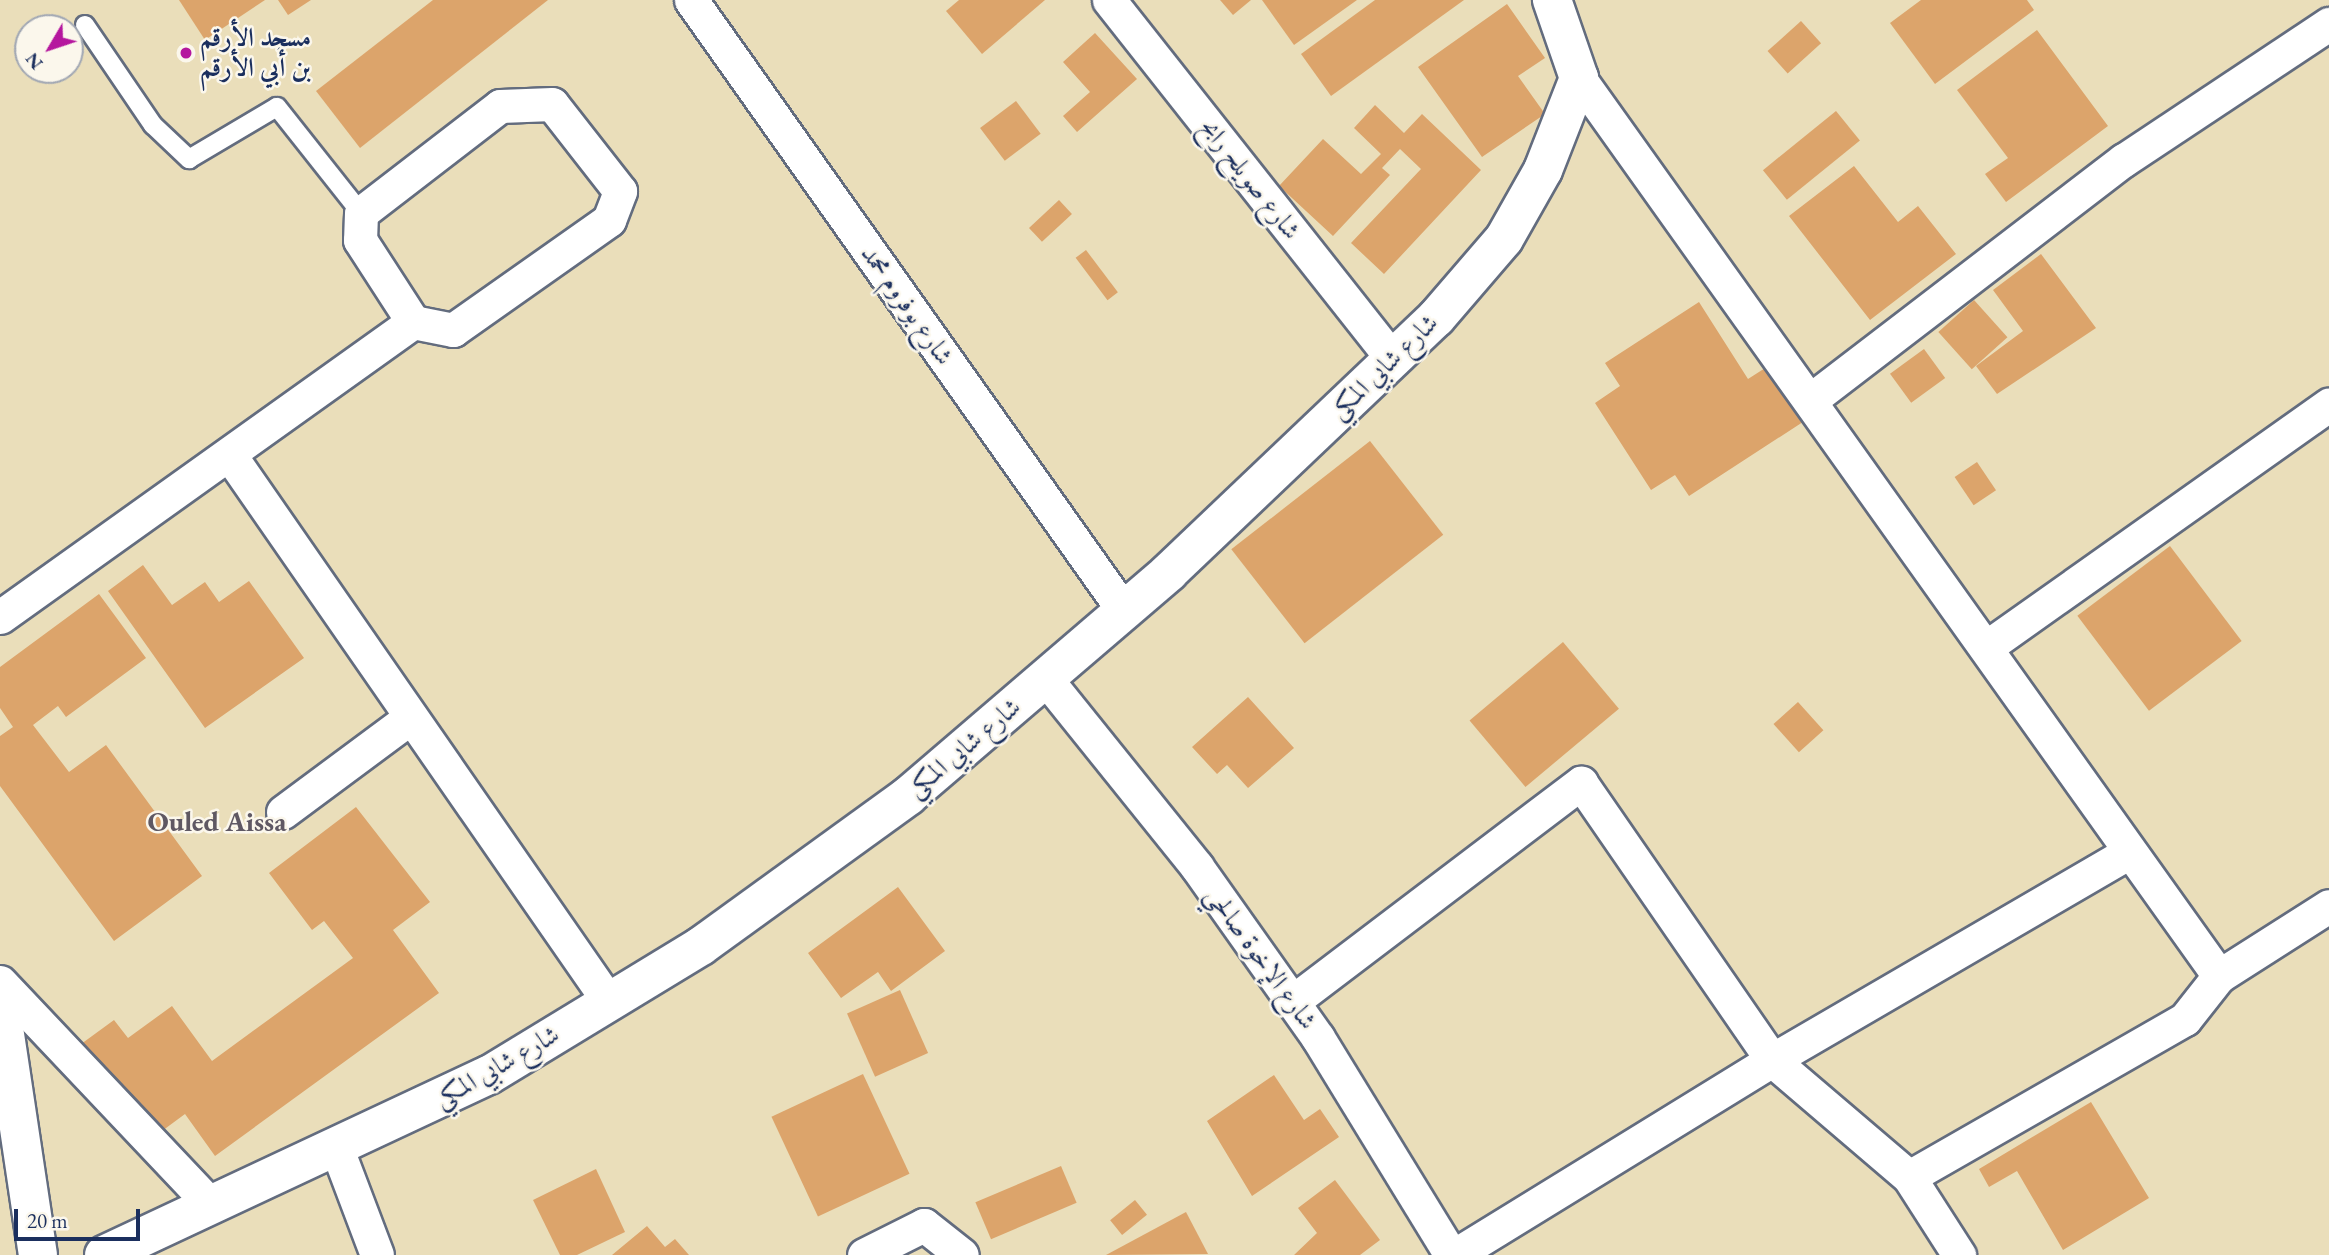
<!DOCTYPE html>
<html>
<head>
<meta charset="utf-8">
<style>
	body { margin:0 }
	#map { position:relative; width:2329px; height:1255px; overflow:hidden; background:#eadeba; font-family:"EB Garamond",Amiri,serif }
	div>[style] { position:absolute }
	.building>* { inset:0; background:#dca46b; transform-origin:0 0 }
	.roads { filter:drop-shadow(2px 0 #636c7e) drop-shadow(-2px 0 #636c7e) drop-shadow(0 2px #636c7e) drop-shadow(0 -2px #636c7e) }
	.lane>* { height:18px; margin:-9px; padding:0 9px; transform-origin:9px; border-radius:9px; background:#fff }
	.street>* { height:33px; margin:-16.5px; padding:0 16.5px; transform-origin:16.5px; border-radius:16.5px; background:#fff }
	.secondary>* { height:38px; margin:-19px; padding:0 19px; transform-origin:19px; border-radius:19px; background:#fff }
	.dots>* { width:19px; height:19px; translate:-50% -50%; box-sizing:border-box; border:4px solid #fbf7ec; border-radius:50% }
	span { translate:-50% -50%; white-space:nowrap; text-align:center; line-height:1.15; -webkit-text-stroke:5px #fbf7ec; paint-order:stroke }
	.poi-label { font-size:26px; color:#1b2f5e; font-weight:700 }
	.left { translate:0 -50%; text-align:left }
	.street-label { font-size:26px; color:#1b2f5e }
	.neighbourhood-label { font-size:28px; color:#5f5863; font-weight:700 }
	.north { position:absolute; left:14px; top:14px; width:70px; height:70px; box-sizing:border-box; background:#fbf7ec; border:2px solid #a1a7b3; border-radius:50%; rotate:231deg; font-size:19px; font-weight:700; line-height:28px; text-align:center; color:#1b2f5e }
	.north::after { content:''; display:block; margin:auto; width:24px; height:32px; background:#b5179e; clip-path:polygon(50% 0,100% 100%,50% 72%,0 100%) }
	.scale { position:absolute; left:14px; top:1209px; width:126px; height:32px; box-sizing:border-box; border:4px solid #1b2f5e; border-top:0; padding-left:9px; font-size:21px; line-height:24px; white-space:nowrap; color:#1b2f5e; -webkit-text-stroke:5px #fbf7ec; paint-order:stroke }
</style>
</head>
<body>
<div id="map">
	<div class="building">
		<div style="clip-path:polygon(179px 0,265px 0,205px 40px)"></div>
		<div style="clip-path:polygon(278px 0,311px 0,288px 15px)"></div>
		<div style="clip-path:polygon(433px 0,548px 0,360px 148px,316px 91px)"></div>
		<div style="clip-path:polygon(959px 0,1045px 0,982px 54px,946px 11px)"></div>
		<div style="clip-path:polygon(1220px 0,1251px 0,1233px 15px)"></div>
		<div style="clip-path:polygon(1262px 0,1357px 0,1294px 45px)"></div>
		<div style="clip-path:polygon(1375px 0,1464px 0,1331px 96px,1301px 54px)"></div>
		<div style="clip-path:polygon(1921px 0,2027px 0,2034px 10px,1935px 84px,1890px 23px)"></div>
		<div style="clip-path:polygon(1507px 4px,1545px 58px,1518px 76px,1545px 114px,1482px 157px,1418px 67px)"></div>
		<div style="left:1801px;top:21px;width:30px;height:45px;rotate:48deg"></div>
		<div style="clip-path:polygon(2037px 30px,2108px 126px,2006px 202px,1985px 174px,2008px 158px,1957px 90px)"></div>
		<div style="clip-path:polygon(1095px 33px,1137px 79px,1077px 132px,1063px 116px,1090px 92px,1063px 62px)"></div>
		<div style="left:1016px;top:101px;width:41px;height:45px;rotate:53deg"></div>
		<div style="clip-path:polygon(1375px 105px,1404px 133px,1422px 114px,1481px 170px,1384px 274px,1351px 243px,1421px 169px,1400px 149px,1382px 168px,1390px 175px,1333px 236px,1279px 186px,1323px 139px,1361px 174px,1381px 154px,1354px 128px)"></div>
		<div style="left:1836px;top:111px;width:38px;height:94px;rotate:51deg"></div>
		<div style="clip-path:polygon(1854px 166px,1898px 222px,1918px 206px,1956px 254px,1870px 320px,1789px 216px)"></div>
		<div style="left:1059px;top:200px;width:19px;height:41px;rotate:47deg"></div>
		<div style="left:1086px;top:250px;width:53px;height:13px;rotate:53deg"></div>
		<div style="clip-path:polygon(2041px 254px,2096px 328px,1997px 394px,1976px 366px,2023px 331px,1993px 290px)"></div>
		<div style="left:1974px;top:300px;width:50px;height:48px;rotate:48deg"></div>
		<div style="clip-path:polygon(1699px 302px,1748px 379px,1773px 363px,1809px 418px,1689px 496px,1675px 475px,1651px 490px,1595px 403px,1620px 386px,1605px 363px)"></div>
		<div style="left:1924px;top:349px;width:36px;height:42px;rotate:54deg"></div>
		<div style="left:1370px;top:441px;width:119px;height:176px;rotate:52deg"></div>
		<div style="left:1977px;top:462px;width:34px;height:27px;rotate:56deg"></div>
		<div style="left:2170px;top:546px;width:119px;height:116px;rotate:53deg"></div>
		<div style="clip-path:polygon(143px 565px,172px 605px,205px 582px,219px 602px,249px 581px,304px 658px,205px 728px,108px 591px)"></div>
		<div style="clip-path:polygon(99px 594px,146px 658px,66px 717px,58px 706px,33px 725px,69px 772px,106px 745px,202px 876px,114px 941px,0 786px,0 736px,13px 727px,0 708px,0 667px)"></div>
		<div style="left:1563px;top:642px;width:87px;height:122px;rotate:50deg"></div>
		<div style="clip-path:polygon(1248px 697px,1294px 748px,1248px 788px,1227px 765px,1217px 774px,1192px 747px)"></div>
		<div style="left:1798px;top:702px;width:38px;height:33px;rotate:48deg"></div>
		<div style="clip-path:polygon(356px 807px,430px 902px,393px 930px,439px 993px,215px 1156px,185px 1114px,147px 1142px,77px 1047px,114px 1020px,128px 1038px,172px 1006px,212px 1061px,353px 958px,324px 921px,312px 930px,269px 873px)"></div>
		<div style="clip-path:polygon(898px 887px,945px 951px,891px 991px,878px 972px,841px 998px,808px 953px)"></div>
		<div style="left:900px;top:990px;width:69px;height:58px;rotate:66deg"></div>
		<div style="left:863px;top:1074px;width:110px;height:101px;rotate:65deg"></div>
		<div style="clip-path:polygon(1274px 1075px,1304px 1120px,1320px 1109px,1339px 1137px,1252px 1196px,1207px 1121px)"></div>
		<div style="clip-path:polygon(2091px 1102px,2149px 1198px,2063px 1250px,2017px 1171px,1989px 1187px,1979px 1169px)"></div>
		<div style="left:1061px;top:1166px;width:40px;height:93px;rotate:67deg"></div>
		<div style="clip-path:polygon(596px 1169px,625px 1232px,577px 1255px,560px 1255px,533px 1200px)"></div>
		<div style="clip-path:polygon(1335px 1180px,1380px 1240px,1360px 1255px,1294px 1255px,1317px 1233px,1298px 1208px)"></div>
		<div style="left:1135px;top:1200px;width:19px;height:32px;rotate:51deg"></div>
		<div style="clip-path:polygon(1186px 1212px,1208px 1254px,1106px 1255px)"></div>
		<div style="clip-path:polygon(647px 1226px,665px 1247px,675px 1239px,689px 1255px,612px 1255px)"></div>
	</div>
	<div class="roads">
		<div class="lane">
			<div style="left:85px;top:25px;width:121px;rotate:55.8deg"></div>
			<div style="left:153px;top:125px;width:50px;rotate:43.4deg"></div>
			<div style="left:189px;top:159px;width:102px;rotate:-30.6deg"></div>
			<div style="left:277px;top:107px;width:135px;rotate:51.6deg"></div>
		</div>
		<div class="street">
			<div style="left:691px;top:0;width:749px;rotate:54.68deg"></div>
			<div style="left:1109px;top:0;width:456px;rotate:51.7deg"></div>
			<div style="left:1579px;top:78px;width:1103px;rotate:54.52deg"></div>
			<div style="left:1812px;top:399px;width:393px;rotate:-37.5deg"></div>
			<div style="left:2124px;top:160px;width:246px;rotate:-33.6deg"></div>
			<div style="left:229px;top:454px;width:667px;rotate:55.26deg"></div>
			<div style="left:0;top:617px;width:508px;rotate:-35.54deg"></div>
			<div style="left:413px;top:322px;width:41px;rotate:11.3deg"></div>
			<div style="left:453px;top:330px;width:191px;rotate:-35.2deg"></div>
			<div style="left:609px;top:220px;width:31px;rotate:-69deg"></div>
			<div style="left:620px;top:191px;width:110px;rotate:-128deg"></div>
			<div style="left:552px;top:104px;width:52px;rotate:177.8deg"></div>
			<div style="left:500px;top:106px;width:175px;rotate:142.4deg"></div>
			<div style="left:361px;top:213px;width:27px;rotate:92deg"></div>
			<div style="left:360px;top:240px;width:98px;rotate:57.1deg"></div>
			<div style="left:1988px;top:646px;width:418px;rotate:-35.3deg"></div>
			<div style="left:1046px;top:679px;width:241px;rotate:51.2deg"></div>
			<div style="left:1197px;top:867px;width:209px;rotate:54.7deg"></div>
			<div style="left:1318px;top:1038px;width:255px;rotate:58.5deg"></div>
			<div style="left:283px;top:812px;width:159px;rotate:-36.6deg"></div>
			<div style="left:0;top:982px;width:308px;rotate:46.6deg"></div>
			<div style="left:1292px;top:1002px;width:363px;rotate:-37.2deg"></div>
			<div style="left:1581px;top:783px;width:336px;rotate:55.4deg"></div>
			<div style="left:1772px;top:1060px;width:180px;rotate:40.5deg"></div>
			<div style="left:1909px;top:1177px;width:93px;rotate:57.3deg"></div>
			<div style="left:337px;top:1149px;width:113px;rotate:69.3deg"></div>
			<div style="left:1909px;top:1177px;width:318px;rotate:-29.8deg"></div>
			<div style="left:2185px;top:1019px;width:55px;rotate:-51.7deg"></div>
			<div style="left:2219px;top:976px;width:130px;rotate:-32.5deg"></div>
			<div style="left:864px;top:1255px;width:67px;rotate:-26.6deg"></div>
			<div style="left:924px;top:1225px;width:48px;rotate:38.3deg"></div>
			<div style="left:1455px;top:1255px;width:372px;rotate:-31.6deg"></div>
			<div style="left:1772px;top:1060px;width:412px;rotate:-30.2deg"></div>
		</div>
		<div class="secondary">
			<div style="left:0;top:1001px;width:257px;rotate:81.5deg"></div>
			<div style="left:104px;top:1255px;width:425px;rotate:-25.1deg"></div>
			<div style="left:489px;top:1075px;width:248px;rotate:-31.3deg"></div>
			<div style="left:701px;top:946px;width:256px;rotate:-35.9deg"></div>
			<div style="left:908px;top:796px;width:344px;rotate:-40.6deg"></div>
			<div style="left:1169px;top:572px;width:369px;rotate:-43.6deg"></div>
			<div style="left:1436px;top:318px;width:104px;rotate:-49.3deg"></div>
			<div style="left:1504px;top:239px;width:79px;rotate:-60.5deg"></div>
			<div style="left:1543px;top:170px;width:99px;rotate:-68.6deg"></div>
			<div style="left:1579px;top:78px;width:83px;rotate:-109.1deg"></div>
		</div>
	</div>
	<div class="dots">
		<div style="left:186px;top:53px;background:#b5179e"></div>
	</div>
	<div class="poi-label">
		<span class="left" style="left:200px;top:53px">مسجد الأرقم<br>بن أبي الأرقم</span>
	</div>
	<div class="street-label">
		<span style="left:1250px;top:179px;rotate:52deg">شارع صويلح رابح</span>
		<span style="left:907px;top:305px;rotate:55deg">شارع بوفروم محمد</span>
		<span style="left:1384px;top:367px;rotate:-44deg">شارع شابي المكي</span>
		<span style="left:964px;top:748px;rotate:-40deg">شارع شابي المكي</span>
		<span style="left:1261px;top:958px;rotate:54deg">شارع الإخوة صالحي</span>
		<span style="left:497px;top:1067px;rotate:-30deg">شارع شابي المكي</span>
	</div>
	<div class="neighbourhood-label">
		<span style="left:217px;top:821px">Ouled Aissa</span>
	</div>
	<div class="north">N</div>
	<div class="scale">20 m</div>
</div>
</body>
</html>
